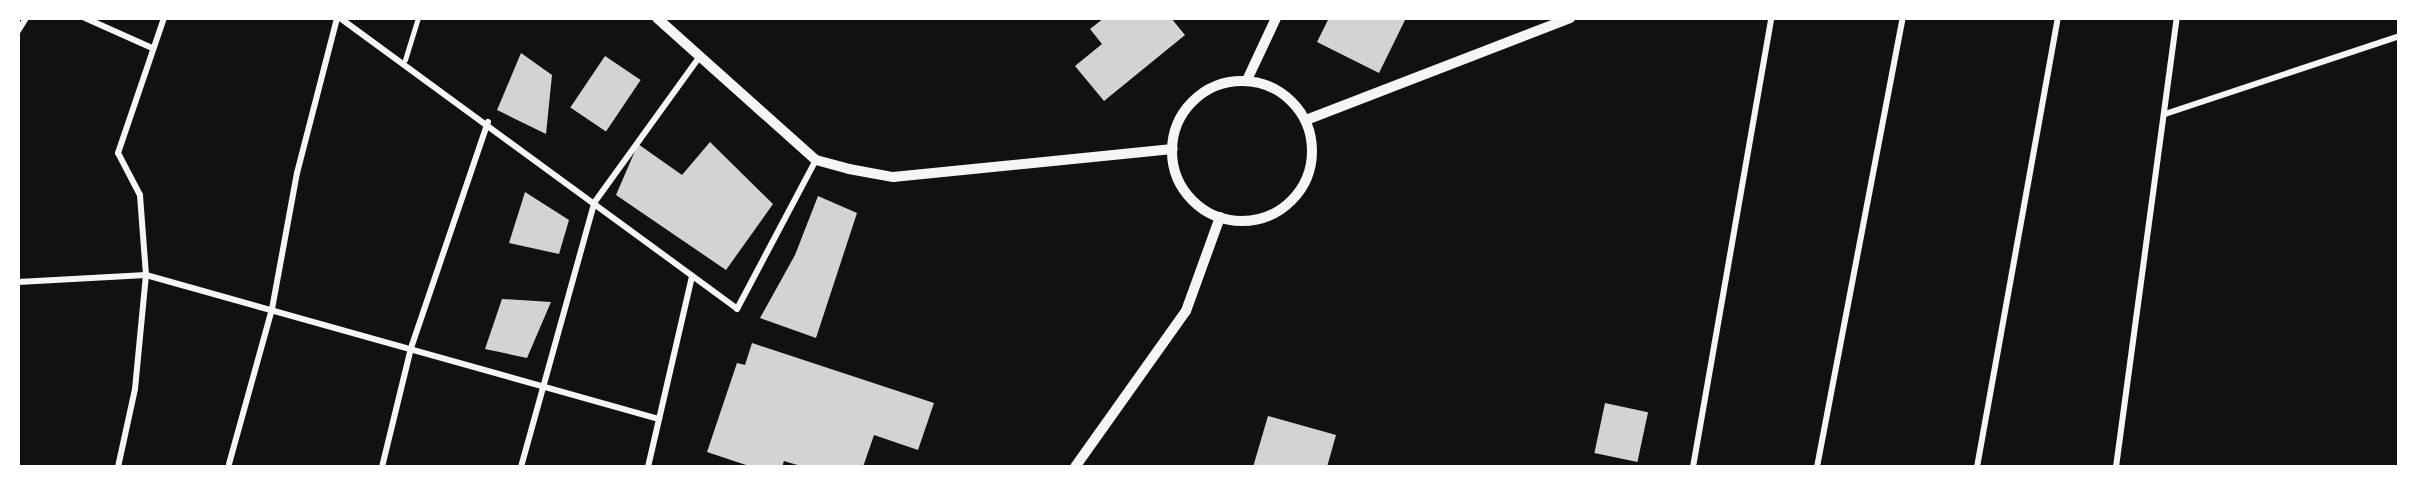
<!DOCTYPE html>
<html>
<head>
<meta charset="utf-8">
<style>
	body { margin:0 }
	#map { position:relative; width:2417px; height:485px; overflow:hidden; background:#111; font-family:"IBM Plex Sans",sans-serif }
	div>[style] { position:absolute }
	.building>* { inset:0; background:#d3d3d3; transform-origin:0 0 }
	.service>* { height:4.5px; margin:-2.25px; padding:0 2.25px; transform-origin:2.25px; border-radius:2.25px; background:#f5f5f5 }
	.minor>* { height:6px; margin:-3px; padding:0 3px; transform-origin:3px; border-radius:3px; background:#f5f5f5 }
	.tertiary>* { height:10px; margin:-5px; padding:0 5px; transform-origin:5px; border-radius:5px; background:#f5f5f5 }
	.tertiary>.ring { margin:-5px; padding:0; box-sizing:content-box; background:none; border:10px solid #f5f5f5; border-radius:50% }
	span { translate:-50% -50%; white-space:nowrap; text-align:center; line-height:1.15; -webkit-text-stroke:4.5px #fff; paint-order:stroke }
	.frame { position:absolute; inset:0; border:20px solid #fff; pointer-events:none }
</style>
</head>
<body>
<div id="map">
	<div class="building">
		<div style="clip-path:polygon(1104px 18px,1171px 18px,1185px 35px,1104px 101px,1075px 66px,1102px 44px,1090px 29px)"></div>
		<div style="clip-path:polygon(1329px 18px,1406px 18px,1379px 73px,1317px 42px)"></div>
		<div style="clip-path:polygon(521px 53px,552px 75px,546px 134px,497px 110px)"></div>
		<div style="left:605px;top:56px;width:43px;height:62px;rotate:34deg"></div>
		<div style="clip-path:polygon(710px 142px,773px 204px,726px 270px,616px 195px,638px 144px,682px 175px)"></div>
		<div style="clip-path:polygon(525px 192px,569px 220px,559px 254px,509px 243px)"></div>
		<div style="clip-path:polygon(818px 196px,857px 213px,816px 338px,760px 318px,795px 255px)"></div>
		<div style="clip-path:polygon(502px 299px,551px 302px,527px 358px,485px 349px)"></div>
		<div style="clip-path:polygon(752px 343px,934px 403px,918px 450px,874px 435px,863px 467px,804px 467px,784px 461px,782px 467px,752px 467px,707px 452px,737px 363px,745px 365px)"></div>
		<div style="left:1605px;top:403px;width:44px;height:51px;rotate:12deg"></div>
		<div style="clip-path:polygon(1268px 416px,1336px 435px,1327px 467px,1253px 467px)"></div>
	</div>
	<div class="service">
		<div style="left:405px;top:60px;width:44px;rotate:-72.8deg"></div>
	</div>
	<div class="minor">
		<div style="left:85px;top:18px;width:73px;rotate:24.1deg"></div>
		<div style="left:340px;top:18px;width:492px;rotate:36.2deg"></div>
		<div style="left:737px;top:309px;width:169px;rotate:-62.1deg"></div>
		<div style="left:18px;top:31px;width:15px;rotate:-58deg"></div>
		<div style="left:2165px;top:114px;width:247px;rotate:-18.4deg"></div>
		<div style="left:18px;top:282px;width:128px;rotate:-3.1deg"></div>
		<div style="left:146px;top:275px;width:533px;rotate:15.68deg"></div>
		<div style="left:229px;top:464px;width:161px;rotate:-74.5deg"></div>
		<div style="left:272px;top:309px;width:138px;rotate:-79.6deg"></div>
		<div style="left:297px;top:173px;width:160px;rotate:-75.5deg"></div>
		<div style="left:118px;top:467px;width:80px;rotate:-77.7deg"></div>
		<div style="left:135px;top:389px;width:115px;rotate:-84.5deg"></div>
		<div style="left:146px;top:275px;width:80px;rotate:-94.3deg"></div>
		<div style="left:140px;top:195px;width:47px;rotate:-117.6deg"></div>
		<div style="left:118px;top:153px;width:143px;rotate:-71.2deg"></div>
		<div style="left:382px;top:467px;width:122px;rotate:-76.3deg"></div>
		<div style="left:411px;top:348px;width:239px;rotate:-71.2deg"></div>
		<div style="left:521px;top:467px;width:274px;rotate:-74.5deg"></div>
		<div style="left:594px;top:203px;width:178px;rotate:-54.2deg"></div>
		<div style="left:648px;top:467px;width:196px;rotate:-77deg"></div>
		<div style="left:1693px;top:467px;width:456px;rotate:-80.1deg"></div>
		<div style="left:1817px;top:467px;width:457px;rotate:-79.2deg"></div>
		<div style="left:1977px;top:467px;width:456px;rotate:-79.8deg"></div>
		<div style="left:2116px;top:467px;width:453px;rotate:-82.3deg"></div>
	</div>
	<div class="tertiary">
		<div style="left:657px;top:18px;width:213px;rotate:41.8deg"></div>
		<div style="left:816px;top:160px;width:34px;rotate:15deg"></div>
		<div style="left:849px;top:169px;width:45px;rotate:10.3deg"></div>
		<div style="left:893px;top:177px;width:281px;rotate:-5.7deg"></div>
		<div style="left:1247px;top:80px;width:68px;rotate:-64.9deg"></div>
		<div class="ring" style="left:1172px;top:81px;width:130px;height:130px"></div>
		<div style="left:1306px;top:120px;width:283px;rotate:-21.1deg"></div>
		<div style="left:1075px;top:467px;width:191px;rotate:-54.6deg"></div>
		<div style="left:1186px;top:311px;width:100px;rotate:-70.1deg"></div>
	</div>
	<div class="frame"></div>
</div>
</body>
</html>
